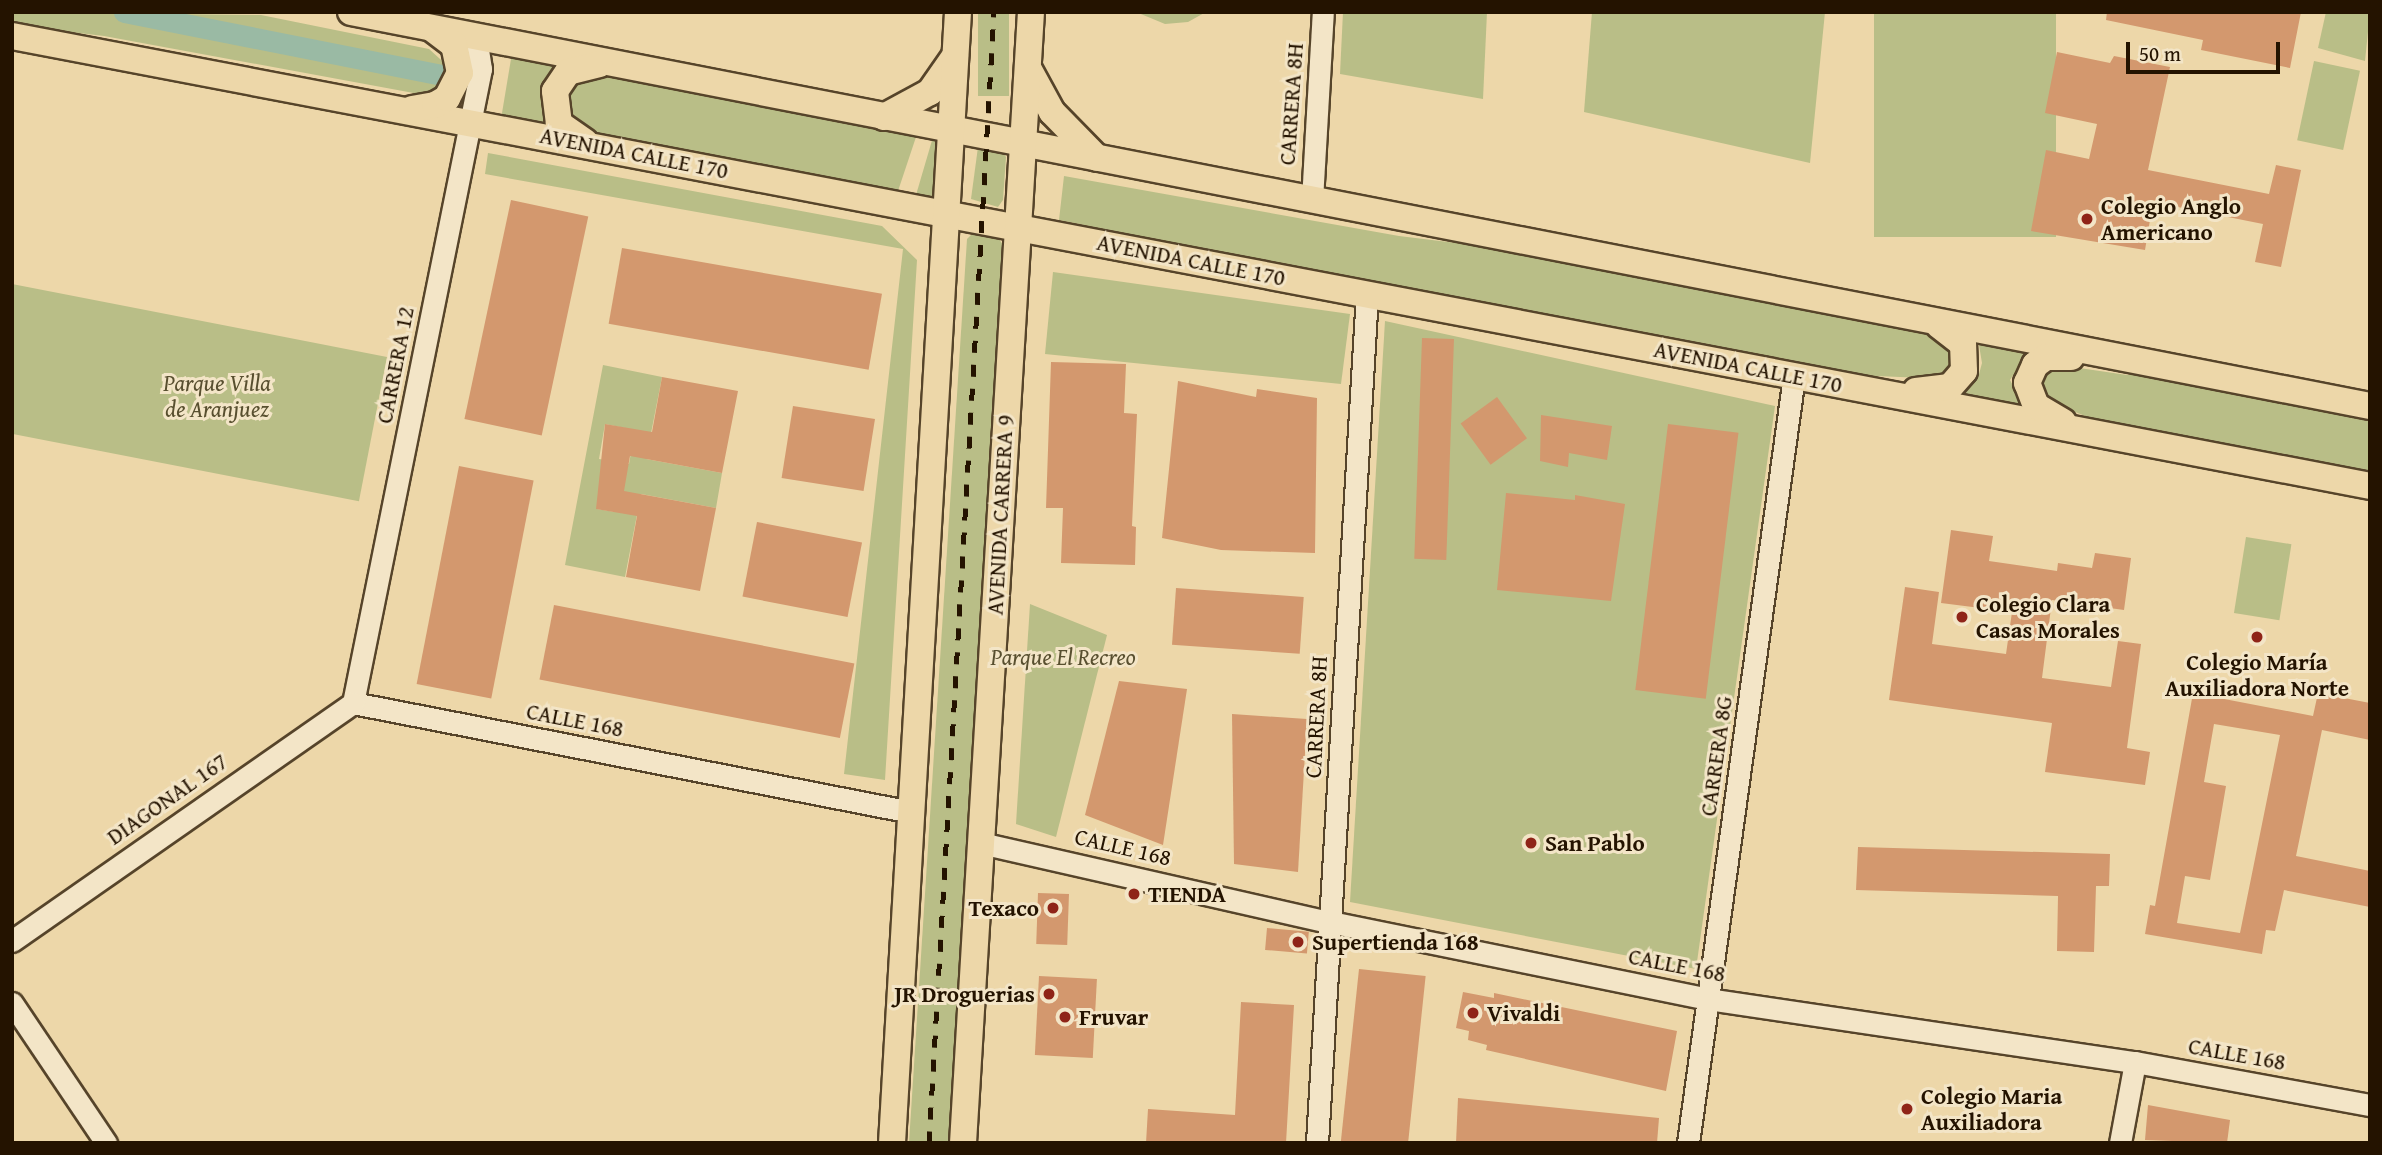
<!DOCTYPE html>
<html>
<head>
<meta charset="utf-8">
<style>
	body { margin:0 }
	#map { position:relative; width:2382px; height:1155px; overflow:hidden; background:#edd7a9; font-family:"Gentium Book Plus",serif }
	div>[style] { position:absolute }
	.green>* { inset:0; background:#b9be87; transform-origin:0 0 }
	.canal>* { height:21px; margin:-10.5px; padding:0 10.5px; transform-origin:10.5px; border-radius:10.5px; background:#9abaa4 }
	.building>* { inset:0; background:#d3986e; transform-origin:0 0 }
	.roads { filter:drop-shadow(2px 0 #56442a) drop-shadow(-2px 0 #56442a) drop-shadow(0 2px #56442a) drop-shadow(0 -2px #56442a) }
	.minor>* { height:21px; margin:-10.5px; padding:0 10.5px; transform-origin:10.5px; border-radius:10.5px; background:#f3e5c7 }
	.major>* { height:26px; margin:-13px; padding:0 13px; transform-origin:13px; border-radius:13px; background:#edd7a9 }
	.rail>* { height:5px; margin-top:-2.5px; transform-origin:0; background:repeating-linear-gradient(90deg,#241300 0 12px,transparent 0 24px) }
	.dots>* { width:19px; height:19px; translate:-50% -50%; box-sizing:border-box; border:4px solid #f3e5c7; border-radius:50% }
	span { translate:-50% -50%; white-space:nowrap; text-align:center; line-height:1.15; -webkit-text-stroke:6px #f3e5c7; paint-order:stroke }
	.street-label { font-size:23px; color:#241300 }
	.poi-label { font-size:23px; color:#241300; font-weight:700 }
	.left { translate:0 -50%; text-align:left }
	.right { translate:-100% -50%; text-align:right }
	.park-label { font-size:23px; color:#584f2f; font-style:italic }
	.frame { position:absolute; inset:0; border:14px solid #241300; pointer-events:none }
	.scale { position:absolute; left:2126px; top:42px; width:154px; height:32px; box-sizing:border-box; border:4px solid #241300; border-top:0; padding-left:9px; font-size:21px; line-height:24px; white-space:nowrap; color:#241300; -webkit-text-stroke:5px #f3e5c7; paint-order:stroke }
</style>
</head>
<body>
<div id="map">
	<div class="green">
		<div style="clip-path:polygon(12px 12px,261px 15px,429px 49px,450px 68px,446px 86px,419px 94px,104px 36px,12px 25px)"></div>
		<div style="left:978px;top:12px;width:31px;height:84px"></div>
		<div style="clip-path:polygon(1136px 12px,1206px 12px,1188px 22px,1165px 24px)"></div>
		<div style="clip-path:polygon(1343px 12px,1487px 12px,1483px 99px,1340px 74px)"></div>
		<div style="clip-path:polygon(1592px 12px,1825px 12px,1810px 163px,1584px 112px)"></div>
		<div style="left:1874px;top:12px;width:182px;height:225px"></div>
		<div style="clip-path:polygon(2326px 12px,2370px 12px,2365px 61px,2318px 48px)"></div>
		<div style="clip-path:polygon(512px 53px,557px 61px,541px 92px,546px 127px,501px 119px)"></div>
		<div style="left:2314px;top:61px;width:47px;height:81px;rotate:12deg"></div>
		<div style="clip-path:polygon(575px 76px,620px 78px,917px 134px,898px 191px,576px 130px,571px 126px,564px 90px)"></div>
		<div style="clip-path:polygon(933px 137px,939px 138px,938px 194px,931px 198px,916px 195px)"></div>
		<div style="clip-path:polygon(978px 147px,1002px 151px,1006px 157px,1003px 200px,998px 207px,971px 199px)"></div>
		<div style="clip-path:polygon(488px 153px,882px 226px,917px 260px,885px 780px,844px 774px,903px 249px,485px 174px)"></div>
		<div style="clip-path:polygon(1064px 176px,1399px 236px,1481px 246px,1872px 322px,1927px 334px,1949px 346px,1959px 358px,1948px 379px,1828px 374px,1059px 220px)"></div>
		<div style="clip-path:polygon(973px 233px,998px 237px,1004px 247px,951px 1143px,909px 1143px,967px 239px)"></div>
		<div style="clip-path:polygon(1053px 272px,1350px 314px,1341px 384px,1045px 354px)"></div>
		<div style="left:12px;top:284px;width:382px;height:147px;rotate:11deg"></div>
		<div style="clip-path:polygon(1385px 321px,1775px 406px,1696px 969px,1350px 902px)"></div>
		<div style="clip-path:polygon(1978px 339px,2029px 350px,2010px 380px,2025px 409px,1959px 398px,1978px 378px,1982px 363px)"></div>
		<div style="clip-path:polygon(evenodd,603px 365px,662px 377px,646px 459px,722px 473px,716px 508px,641px 494px,625px 577px,565px 565px,603px 365px,605px 424px,635px 430px,629px 464px,618px 463px,615px 512px,597px 509px,612px 461px,599px 459px,605px 424px)"></div>
		<div style="clip-path:polygon(2059px 365px,2127px 375px,2154px 374px,2370px 415px,2370px 474px,2095px 420px,2043px 399px,2038px 388px,2041px 374px)"></div>
		<div style="left:2246px;top:537px;width:46px;height:77px;rotate:9deg"></div>
		<div style="clip-path:polygon(1030px 604px,1107px 635px,1056px 837px,1016px 824px)"></div>
	</div>
	<div class="canal">
		<div style="left:124px;top:12px;width:324px;rotate:11.2deg"></div>
	</div>
	<div class="building">
		<div style="clip-path:polygon(2107px 12px,2301px 12px,2290px 68px,2201px 50px,2203px 40px,2106px 20px)"></div>
		<div style="clip-path:polygon(2057px 52px,2110px 63px,2114px 56px,2170px 67px,2148px 170px,2269px 194px,2276px 165px,2301px 170px,2281px 267px,2255px 262px,2263px 224px,2153px 202px,2145px 250px,2031px 231px,2046px 150px,2089px 159px,2097px 124px,2045px 113px)"></div>
		<div style="left:511px;top:200px;width:79px;height:224px;rotate:12deg"></div>
		<div style="left:622px;top:248px;width:264px;height:77px;rotate:10deg"></div>
		<div style="left:1422px;top:338px;width:32px;height:221px;rotate:2deg"></div>
		<div style="clip-path:polygon(1051px 362px,1126px 364px,1124px 413px,1137px 414px,1132px 526px,1136px 527px,1135px 565px,1061px 563px,1063px 508px,1046px 508px)"></div>
		<div style="clip-path:polygon(662px 377px,738px 391px,722px 473px,630px 456px,624px 491px,716px 508px,700px 591px,626px 577px,637px 516px,596px 509px,605px 424px,652px 432px)"></div>
		<div style="clip-path:polygon(1178px 381px,1256px 397px,1257px 389px,1317px 398px,1315px 553px,1221px 550px,1162px 538px)"></div>
		<div style="left:1497px;top:397px;width:51px;height:45px;rotate:54deg"></div>
		<div style="left:793px;top:406px;width:83px;height:73px;rotate:9deg"></div>
		<div style="clip-path:polygon(1541px 415px,1612px 426px,1607px 460px,1569px 453px,1568px 467px,1540px 461px)"></div>
		<div style="left:1668px;top:424px;width:71px;height:268px;rotate:7deg"></div>
		<div style="left:459px;top:466px;width:76px;height:222px;rotate:11deg"></div>
		<div style="clip-path:polygon(1506px 493px,1575px 500px,1575px 495px,1625px 504px,1611px 601px,1497px 590px)"></div>
		<div style="left:757px;top:522px;width:107px;height:76px;rotate:11deg"></div>
		<div style="clip-path:polygon(1951px 530px,1993px 536px,1989px 561px,2057px 571px,2058px 563px,2092px 568px,2095px 553px,2131px 558px,2124px 610px,2052px 600px,2042px 678px,2111px 687px,2118px 641px,2141px 644px,2127px 748px,2150px 752px,2145px 785px,2045px 772px,2052px 723px,1889px 700px,1905px 587px,1939px 592px,1932px 644px,2006px 654px,2012px 612px,1941px 603px)"></div>
		<div style="left:1176px;top:588px;width:128px;height:57px;rotate:4deg"></div>
		<div style="left:554px;top:605px;width:306px;height:76px;rotate:11deg"></div>
		<div style="clip-path:polygon(1119px 681px,1187px 689px,1163px 845px,1085px 815px)"></div>
		<div style="clip-path:polygon(evenodd,2193px 693px,2313px 716px,2318px 693px,2370px 703px,2370px 740px,2322px 730px,2296px 856px,2370px 871px,2370px 907px,2284px 890px,2275px 931px,2266px 930px,2262px 954px,2145px 934px,2150px 905px,2155px 906px,2193px 693px,2214px 724px,2280px 735px,2240px 933px,2177px 923px,2185px 876px,2210px 880px,2226px 786px,2204px 782px,2214px 724px)"></div>
		<div style="clip-path:polygon(1232px 714px,1307px 719px,1298px 872px,1234px 864px)"></div>
		<div style="clip-path:polygon(1858px 847px,2110px 854px,2109px 886px,2096px 886px,2094px 952px,2057px 951px,2058px 896px,1856px 890px)"></div>
		<div style="left:1038px;top:893px;width:31px;height:51px;rotate:2deg"></div>
		<div style="left:1267px;top:928px;width:42px;height:22px;rotate:5deg"></div>
		<div style="left:1359px;top:969px;width:67px;height:175px;rotate:6deg"></div>
		<div style="left:1039px;top:976px;width:58px;height:79px;rotate:3deg"></div>
		<div style="clip-path:polygon(1463px 992px,1494px 998px,1494px 993px,1677px 1031px,1666px 1091px,1486px 1050px,1487px 1045px,1468px 1040px,1469px 1031px,1456px 1028px)"></div>
		<div style="clip-path:polygon(1241px 1002px,1294px 1005px,1286px 1143px,1146px 1143px,1148px 1109px,1235px 1115px)"></div>
		<div style="clip-path:polygon(1458px 1098px,1659px 1118px,1657px 1143px,1456px 1143px)"></div>
		<div style="clip-path:polygon(2148px 1105px,2230px 1120px,2227px 1143px,2145px 1140px)"></div>
	</div>
	<div class="roads">
		<div class="minor">
			<div style="left:1312px;top:200px;width:188px;rotate:-86.7deg"></div>
			<div style="left:353px;top:703px;width:647px;rotate:-78.59deg"></div>
			<div style="left:481px;top:69px;width:32px;rotate:-99deg"></div>
			<div style="left:353px;top:703px;width:569px;rotate:11.05deg"></div>
			<div style="left:981px;top:843px;width:358px;rotate:12.8deg"></div>
			<div style="left:1330px;top:922px;width:385px;rotate:11.5deg"></div>
			<div style="left:1707px;top:999px;width:433px;rotate:8.4deg"></div>
			<div style="left:2135px;top:1062px;width:239px;rotate:10.4deg"></div>
			<div style="left:12px;top:941px;width:416px;rotate:-34.9deg"></div>
			<div style="left:12px;top:1003px;width:169px;rotate:56.1deg"></div>
			<div style="left:1317px;top:1143px;width:850px;rotate:-86.63deg"></div>
			<div style="left:1688px;top:1143px;width:774px;rotate:-82.13deg"></div>
			<div style="left:2120px;top:1143px;width:82px;rotate:-79.5deg"></div>
		</div>
		<div class="major">
			<div style="left:351px;top:12px;width:2057px;rotate:11.04deg"></div>
			<div style="left:12px;top:36px;width:2401px;rotate:10.8deg"></div>
			<div style="left:1028px;top:68px;width:50px;rotate:61.4deg"></div>
			<div style="left:1052px;top:112px;width:64px;rotate:45.6deg"></div>
			<div style="left:412px;top:109px;width:23px;rotate:-10deg"></div>
			<div style="left:435px;top:105px;width:14px;rotate:-30deg"></div>
			<div style="left:447px;top:98px;width:28px;rotate:-63deg"></div>
			<div style="left:460px;top:73px;width:29px;rotate:-102deg"></div>
			<div style="left:454px;top:45px;width:26px;rotate:-143deg"></div>
			<div style="left:884px;top:117px;width:52px;rotate:-28.5deg"></div>
			<div style="left:930px;top:92px;width:44px;rotate:-55.2deg"></div>
			<div style="left:585px;top:142px;width:32px;rotate:-145deg"></div>
			<div style="left:559px;top:124px;width:33px;rotate:-97deg"></div>
			<div style="left:555px;top:91px;width:23px;rotate:-56deg"></div>
			<div style="left:568px;top:72px;width:32px;rotate:-14deg"></div>
			<div style="left:1916px;top:391px;width:34px;rotate:-7deg"></div>
			<div style="left:1950px;top:387px;width:21px;rotate:-49deg"></div>
			<div style="left:1964px;top:371px;width:27px;rotate:-92deg"></div>
			<div style="left:1963px;top:344px;width:31px;rotate:-142deg"></div>
			<div style="left:2063px;top:422px;width:31px;rotate:-149deg"></div>
			<div style="left:2036px;top:406px;width:25px;rotate:-111deg"></div>
			<div style="left:2027px;top:383px;width:20px;rotate:-66deg"></div>
			<div style="left:2035px;top:365px;width:14px;rotate:-36deg"></div>
			<div style="left:2046px;top:357px;width:25px"></div>
			<div style="left:892px;top:1143px;width:1133px;rotate:-86.66deg"></div>
			<div style="left:963px;top:1143px;width:1133px;rotate:-86.56deg"></div>
		</div>
	</div>
	<div class="rail">
		<div style="left:929px;top:1143px;width:1133px;rotate:-86.71deg"></div>
	</div>
	<div class="dots">
		<div style="left:2087px;top:219px;background:#8f2418"></div>
		<div style="left:1962px;top:617px;background:#8f2418"></div>
		<div style="left:2257px;top:637px;background:#8f2418"></div>
		<div style="left:1531px;top:843px;background:#8f2418"></div>
		<div style="left:1134px;top:894px;background:#8f2418"></div>
		<div style="left:1053px;top:908px;background:#8f2418"></div>
		<div style="left:1298px;top:942px;background:#8f2418"></div>
		<div style="left:1049px;top:994px;background:#8f2418"></div>
		<div style="left:1473px;top:1013px;background:#8f2418"></div>
		<div style="left:1065px;top:1017px;background:#8f2418"></div>
		<div style="left:1907px;top:1109px;background:#8f2418"></div>
	</div>
	<div class="street-label">
		<span style="left:1291px;top:104px;rotate:-86deg">CARRERA 8H</span>
		<span style="left:634px;top:153px;rotate:11deg">AVENIDA CALLE 170</span>
		<span style="left:1191px;top:260px;rotate:11deg">AVENIDA CALLE 170</span>
		<span style="left:395px;top:365px;rotate:-79deg">CARRERA 12</span>
		<span style="left:1748px;top:367px;rotate:11deg">AVENIDA CALLE 170</span>
		<span style="left:1000px;top:515px;rotate:-87deg">AVENIDA CARRERA 9</span>
		<span style="left:1316px;top:717px;rotate:-87deg">CARRERA 8H</span>
		<span style="left:575px;top:720px;rotate:11deg">CALLE 168</span>
		<span style="left:1716px;top:756px;rotate:-82deg">CARRERA 8G</span>
		<span style="left:167px;top:799px;rotate:-35deg">DIAGONAL 167</span>
		<span style="left:1123px;top:847px;rotate:13deg">CALLE 168</span>
		<span style="left:1677px;top:965px;rotate:11deg">CALLE 168</span>
		<span style="left:2237px;top:1054px;rotate:10deg">CALLE 168</span>
	</div>
	<div class="poi-label">
		<span class="left" style="left:2101px;top:219px">Colegio Anglo<br>Americano</span>
		<span class="left" style="left:1976px;top:617px">Colegio Clara<br>Casas Morales</span>
		<span style="left:2257px;top:675px">Colegio María<br>Auxiliadora Norte</span>
		<span class="left" style="left:1545px;top:843px">San Pablo</span>
		<span class="left" style="left:1148px;top:894px">TIENDA</span>
		<span class="right" style="left:1039px;top:908px">Texaco</span>
		<span class="left" style="left:1312px;top:942px">Supertienda 168</span>
		<span class="right" style="left:1035px;top:994px">JR Droguerias</span>
		<span class="left" style="left:1487px;top:1013px">Vivaldi</span>
		<span class="left" style="left:1079px;top:1017px">Fruvar</span>
		<span class="left" style="left:1921px;top:1109px">Colegio Maria<br>Auxiliadora</span>
	</div>
	<div class="park-label">
		<span style="left:217px;top:396px">Parque Villa<br>de Aranjuez</span>
		<span style="left:1063px;top:657px">Parque El Recreo</span>
	</div>
	<div class="frame"></div>
	<div class="scale">50 m</div>
</div>
</body>
</html>
